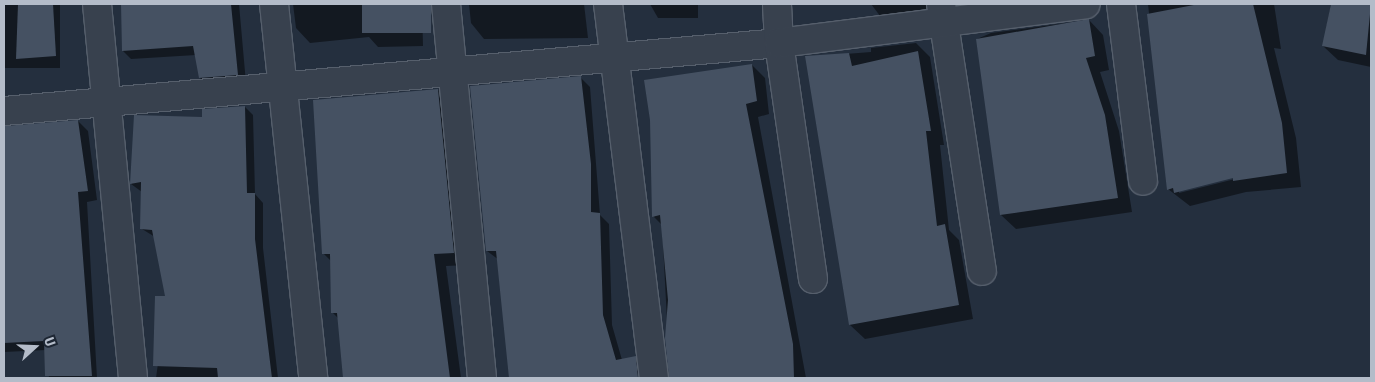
<!DOCTYPE html>
<html>
<head>
<meta charset="utf-8">
<style>
	body { margin:0 }
	#map { position:relative; width:1375px; height:382px; overflow:hidden; background:#242f3e; font-family:"Fira Sans Condensed",sans-serif }
	div>[style] { position:absolute }
	.shadow>* { inset:0; background:#0007; transform-origin:0 0 }
	.building>* { inset:0; background:#455162; transform-origin:0 0 }
	.roads { filter:drop-shadow(1px 0 #565f6c) drop-shadow(-1px 0 #565f6c) drop-shadow(0 1px #565f6c) drop-shadow(0 -1px #565f6c) }
	.minor>* { height:28px; margin:-14px; padding:0 14px; transform-origin:14px; border-radius:14px; background:#38414e }
	span { translate:-50% -50%; white-space:nowrap; text-align:center; line-height:1.15; -webkit-text-stroke:4.5px #1d2633; paint-order:stroke }
	.frame { position:absolute; inset:0; border:5px solid #b4bcc9; pointer-events:none }
	.north { position:absolute; left:10px; top:322px; width:50px; height:50px; -webkit-text-stroke:4px #1d2633; paint-order:stroke; rotate:70deg; font-size:14px; font-weight:700; line-height:20px; text-align:center; color:#b4bcc9 }
	.north::after { content:''; display:block; margin:auto; width:18px; height:22px; background:#b4bcc9; clip-path:polygon(50% 0,100% 100%,50% 72%,0 100%) }
</style>
</head>
<body>
<div id="map">
	<div class="shadow">
		<div style="left:4px;top:4px;width:56px;height:64px"></div>
		<div style="clip-path:polygon(122px 4px,239px 4px,246px 83px,209px 86px,200px 78px,196px 55px,131px 59px,123px 51px)"></div>
		<div style="clip-path:polygon(293px 4px,422px 4px,423px 46px,378px 47px,369px 37px,310px 43px,296px 28px)"></div>
		<div style="clip-path:polygon(469px 4px,584px 4px,588px 38px,484px 39px,471px 23px)"></div>
		<div style="clip-path:polygon(650px 4px,698px 4px,698px 18px,658px 18px)"></div>
		<div style="clip-path:polygon(871px 4px,926px 4px,926px 24px,890px 29px)"></div>
		<div style="clip-path:polygon(evenodd,1148px 4px,1274px 4px,1281px 49px,1274px 48px,1296px 138px,1301px 187px,1246px 192px,1190px 206px,1168px 189px,1148px 4px,1238px 175px,1239px 178px,1179px 193px,1179px 190px,1238px 175px)"></div>
		<div style="clip-path:polygon(1331px 4px,1371px 4px,1371px 67px,1338px 60px,1323px 46px)"></div>
		<div style="clip-path:polygon(1089px 20px,1103px 35px,1109px 70px,1100px 72px,1119px 131px,1132px 212px,1016px 229px,1001px 215px,977px 39px,991px 33px)"></div>
		<div style="clip-path:polygon(916px 43px,930px 57px,944px 145px,940px 145px,949px 230px,959px 240px,973px 319px,865px 339px,850px 325px,807px 57px,871px 52px,871px 48px)"></div>
		<div style="clip-path:polygon(752px 65px,765px 78px,769px 114px,758px 117px,806px 378px,670px 378px,662px 225px,654px 217px)"></div>
		<div style="clip-path:polygon(580px 77px,590px 87px,600px 215px,609px 224px,612px 325px,622px 360px,635px 358px,645px 367px,646px 378px,513px 378px,499px 260px,487px 251px)"></div>
		<div style="clip-path:polygon(438px 90px,451px 103px,467px 265px,446px 266px,461px 378px,344px 378px,339px 319px,332px 312px,331px 261px,323px 253px)"></div>
		<div style="clip-path:polygon(245px 107px,253px 115px,255px 194px,263px 203px,263px 248px,278px 378px,156px 378px,167px 297px,155px 237px,142px 229px,142px 192px,131px 184px,204px 118px)"></div>
		<div style="clip-path:polygon(78px 121px,88px 131px,97px 200px,87px 202px,97px 378px,49px 378px,46px 350px,4px 352px,4px 126px)"></div>
	</div>
	<div class="building">
		<div style="clip-path:polygon(18px 4px,53px 4px,56px 56px,16px 59px)"></div>
		<div style="clip-path:polygon(121px 4px,231px 4px,238px 75px,199px 78px,193px 46px,122px 51px)"></div>
		<div style="left:362px;top:4px;width:69px;height:29px"></div>
		<div style="clip-path:polygon(1199px 4px,1253px 4px,1282px 123px,1287px 173px,1233px 181px,1233px 178px,1174px 193px,1173px 188px,1167px 190px,1147px 14px)"></div>
		<div style="clip-path:polygon(1331px 4px,1371px 4px,1366px 55px,1322px 46px)"></div>
		<div style="clip-path:polygon(1089px 19px,1095px 56px,1086px 58px,1105px 115px,1118px 198px,1000px 215px,976px 39px)"></div>
		<div style="clip-path:polygon(918px 51px,931px 131px,926px 131px,937px 226px,945px 224px,959px 305px,849px 325px,805px 56px,849px 53px,852px 66px)"></div>
		<div style="clip-path:polygon(752px 64px,757px 101px,746px 104px,793px 344px,794px 378px,669px 378px,665px 338px,668px 300px,660px 215px,652px 217px,650px 120px,644px 80px)"></div>
		<div style="clip-path:polygon(581px 76px,591px 164px,591px 212px,600px 213px,603px 315px,616px 360px,636px 356px,638px 378px,509px 378px,496px 251px,486px 251px,470px 86px)"></div>
		<div style="clip-path:polygon(438px 89px,454px 253px,434px 254px,450px 378px,343px 378px,337px 313px,331px 313px,330px 254px,322px 254px,313px 100px)"></div>
		<div style="clip-path:polygon(245px 106px,247px 193px,255px 193px,255px 239px,272px 378px,218px 378px,217px 368px,153px 366px,155px 296px,165px 296px,152px 230px,140px 229px,141px 182px,130px 184px,134px 115px,202px 117px,202px 109px)"></div>
		<div style="clip-path:polygon(78px 120px,88px 191px,78px 192px,92px 376px,45px 376px,44px 341px,4px 343px,4px 126px)"></div>
	</div>
	<div class="roads">
		<div class="minor">
			<div style="left:97px;top:4px;width:376px;rotate:84.5deg"></div>
			<div style="left:274px;top:4px;width:376px;rotate:84deg"></div>
			<div style="left:446px;top:4px;width:376px;rotate:84.5deg"></div>
			<div style="left:608px;top:4px;width:377px;rotate:83deg"></div>
			<div style="left:941px;top:4px;width:270px;rotate:81.3deg"></div>
			<div style="left:1121px;top:4px;width:178px;rotate:82.9deg"></div>
			<div style="left:4px;top:111px;width:778px;rotate:-5.01deg"></div>
			<div style="left:779px;top:43px;width:39px;rotate:-93deg"></div>
			<div style="left:813px;top:279px;width:238px;rotate:-98.2deg"></div>
			<div style="left:779px;top:43px;width:309px;rotate:-7.2deg"></div>
		</div>
	</div>
	<div class="frame"></div>
	<div class="north">U</div>
</div>
</body>
</html>
